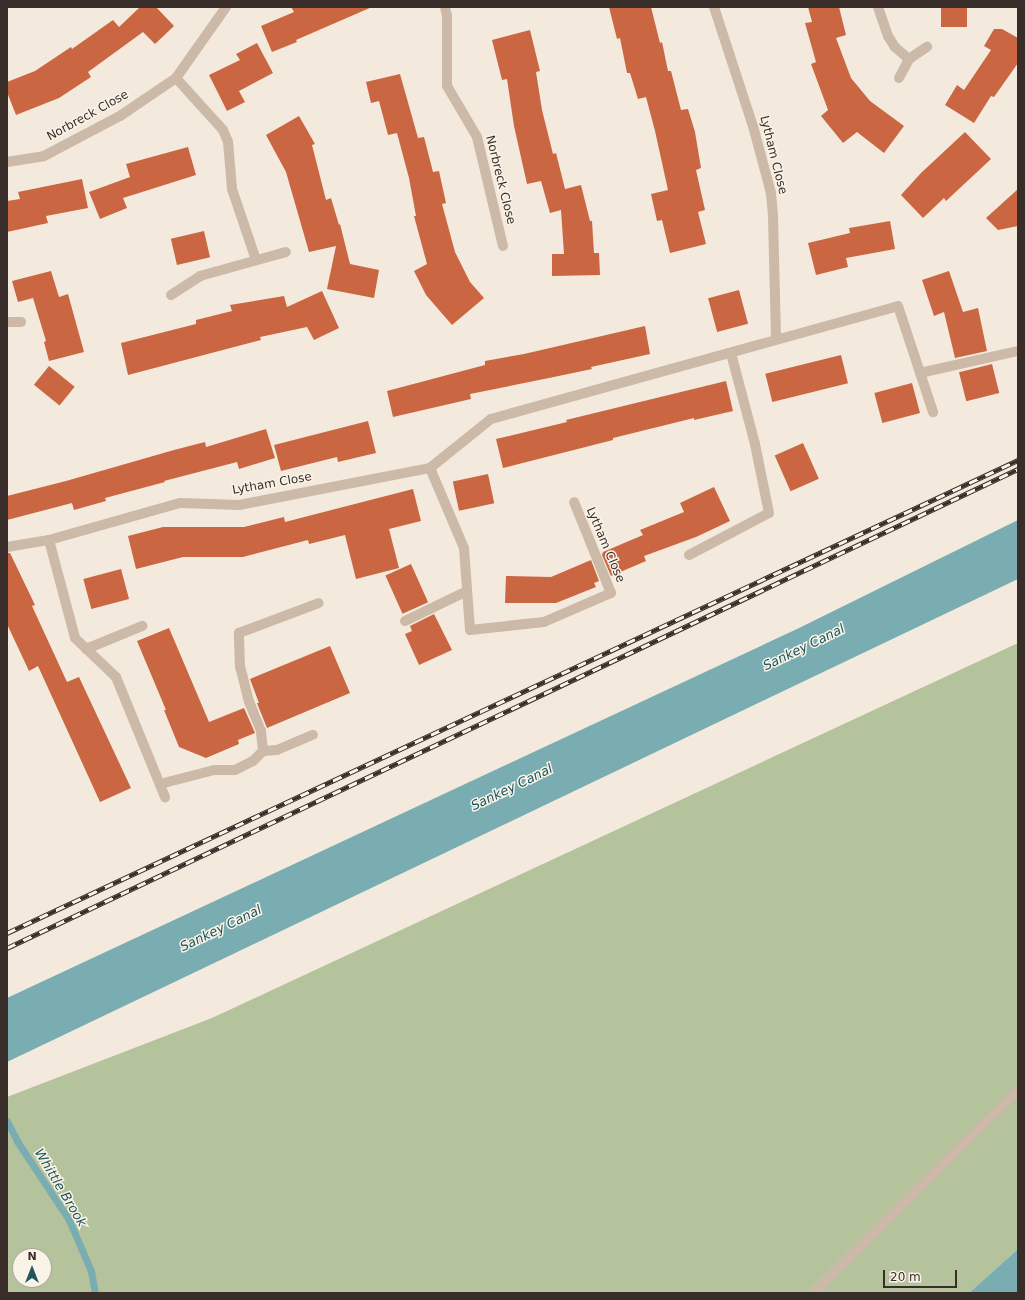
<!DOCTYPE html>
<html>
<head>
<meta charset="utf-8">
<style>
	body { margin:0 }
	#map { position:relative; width:1025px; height:1300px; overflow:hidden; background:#f3e9dc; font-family:"DejaVu Sans",sans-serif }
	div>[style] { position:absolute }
	.green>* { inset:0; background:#b4c39b }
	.water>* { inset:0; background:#79adb1 }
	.stream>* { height:7px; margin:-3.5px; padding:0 3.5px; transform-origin:3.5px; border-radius:3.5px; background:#79adb1 }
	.building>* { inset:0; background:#ca6742; transform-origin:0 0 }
	.minor>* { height:10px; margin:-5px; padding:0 5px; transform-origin:5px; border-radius:5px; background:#ccb9a7 }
	.rail>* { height:4.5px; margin-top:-2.25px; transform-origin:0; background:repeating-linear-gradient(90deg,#faf3e8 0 9px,#382d28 0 18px); box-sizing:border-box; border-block:1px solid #382d28 }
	span { translate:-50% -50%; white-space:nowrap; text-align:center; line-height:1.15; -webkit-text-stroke:3px #faf3e8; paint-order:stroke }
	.street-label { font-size:12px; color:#382d28 }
	.water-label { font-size:13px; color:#1c555b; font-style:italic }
	.frame { position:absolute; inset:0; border:8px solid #382d28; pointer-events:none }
	.north { position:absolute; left:12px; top:1248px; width:40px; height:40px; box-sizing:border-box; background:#faf3e8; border:1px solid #aca49b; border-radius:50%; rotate:0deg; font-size:11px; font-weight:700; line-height:16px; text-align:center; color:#382d28 }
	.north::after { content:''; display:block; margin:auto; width:14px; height:18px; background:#1c555b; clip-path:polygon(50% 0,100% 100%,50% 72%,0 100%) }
	.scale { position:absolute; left:883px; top:1270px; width:74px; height:18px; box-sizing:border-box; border:2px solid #382d28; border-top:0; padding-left:5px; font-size:12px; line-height:14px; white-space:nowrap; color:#382d28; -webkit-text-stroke:3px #faf3e8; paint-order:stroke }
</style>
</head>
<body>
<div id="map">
	<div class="green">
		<div style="clip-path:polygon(evenodd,1018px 643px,1018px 1249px,969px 1293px,7px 1293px,7px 1097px,212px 1018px,1018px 643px,20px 1256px,44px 1256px,44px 1280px,20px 1280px,20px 1256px)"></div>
	</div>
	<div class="water">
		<div style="clip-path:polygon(1018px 520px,1018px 579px,7px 1062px,7px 998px,797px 629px)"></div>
		<div style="clip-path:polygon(1018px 1249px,1018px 1293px,969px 1293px)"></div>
	</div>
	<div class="stream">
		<div style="left:7px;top:1121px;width:22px;rotate:63deg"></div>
		<div style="left:17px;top:1141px;width:95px;rotate:56.6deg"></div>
		<div style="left:69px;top:1220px;width:56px;rotate:66.7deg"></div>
		<div style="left:91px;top:1271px;width:22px;rotate:80deg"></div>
	</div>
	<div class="building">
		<div style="clip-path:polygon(140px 7px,156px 7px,174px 26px,155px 44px,143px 32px,88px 72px,91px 77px,59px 98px,16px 115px,7px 92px,7px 82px,35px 71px,71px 47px,72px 49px,113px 20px,119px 27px)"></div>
		<div style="clip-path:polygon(291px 7px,372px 7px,296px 40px,297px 42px,272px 52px,261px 26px,294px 12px)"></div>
		<div style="clip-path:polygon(609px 7px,651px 7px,660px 43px,662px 42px,668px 71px,671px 71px,681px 110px,688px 109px,695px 132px,701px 168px,696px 170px,705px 210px,698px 212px,706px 244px,670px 253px,662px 220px,657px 221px,651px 194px,668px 190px,655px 131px,646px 97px,638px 99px,630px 73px,627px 73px,620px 38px,617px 39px)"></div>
		<div style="clip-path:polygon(808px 7px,839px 7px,846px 35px,836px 38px,851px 78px,870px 101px,904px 126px,884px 153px,857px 132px,843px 143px,821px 116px,828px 110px,811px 64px,816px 62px,805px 23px,812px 22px)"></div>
		<div style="left:941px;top:7px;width:26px;height:20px"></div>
		<div style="clip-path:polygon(994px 29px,1002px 29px,1018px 38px,1018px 63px,994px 97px,991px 96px,974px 123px,945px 105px,957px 85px,964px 90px,991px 50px,984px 46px)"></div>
		<div style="clip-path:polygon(530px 30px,540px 71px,536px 72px,542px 110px,553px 154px,556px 153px,565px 189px,581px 185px,590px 221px,592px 221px,594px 253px,599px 253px,600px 275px,552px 276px,552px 254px,564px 254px,561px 210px,550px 213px,541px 181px,527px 184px,514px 126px,507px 79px,502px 80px,492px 40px)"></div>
		<div style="clip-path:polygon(257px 43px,273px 73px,239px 91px,245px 102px,227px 111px,209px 75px,240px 60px,236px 54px)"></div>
		<div style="clip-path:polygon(400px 74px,418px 138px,424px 137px,433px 172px,439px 171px,446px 203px,442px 204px,455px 252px,470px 282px,484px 298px,452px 325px,426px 295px,414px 271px,427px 264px,414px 216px,416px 216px,409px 178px,397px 133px,388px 135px,379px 101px,371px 103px,366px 82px)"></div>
		<div style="clip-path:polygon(299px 116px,315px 144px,312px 145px,326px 200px,331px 198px,339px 225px,340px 224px,350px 264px,379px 270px,374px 298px,327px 289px,336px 246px,309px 252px,286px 172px,266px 135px)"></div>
		<div style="clip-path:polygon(965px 132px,991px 159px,946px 201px,944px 198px,923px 218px,901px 195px,921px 173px)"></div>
		<div style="clip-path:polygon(188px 147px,196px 175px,123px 198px,127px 208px,100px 219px,89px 192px,130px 177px,126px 164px)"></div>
		<div style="clip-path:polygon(82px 179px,88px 208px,46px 216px,48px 223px,7px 232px,7px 201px,20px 199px,18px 192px)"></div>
		<div style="clip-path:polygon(1018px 189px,1018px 226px,998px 230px,986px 218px)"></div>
		<div style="clip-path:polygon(890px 221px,895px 249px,846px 258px,848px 267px,816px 275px,808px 243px,850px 233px,849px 228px)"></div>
		<div style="left:204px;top:231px;width:27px;height:34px;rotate:77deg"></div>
		<div style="clip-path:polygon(51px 271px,59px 297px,68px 294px,84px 352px,49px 361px,44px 342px,46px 341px,33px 298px,18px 302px,12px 281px)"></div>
		<div style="clip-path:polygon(949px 271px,963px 312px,978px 308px,987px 351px,955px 358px,944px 312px,934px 316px,922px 280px)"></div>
		<div style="left:739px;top:290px;width:35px;height:32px;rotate:75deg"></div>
		<div style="clip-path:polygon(322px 291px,339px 328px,314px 340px,307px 327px,260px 337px,261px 340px,128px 375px,121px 343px,196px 324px,196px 320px,232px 311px,230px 305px,284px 296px,287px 307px)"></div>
		<div style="clip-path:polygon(645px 326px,650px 354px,591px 367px,592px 369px,549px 378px,470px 394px,471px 399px,393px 417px,387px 391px,485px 365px,485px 361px,524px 354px)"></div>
		<div style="left:841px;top:355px;width:29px;height:78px;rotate:76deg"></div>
		<div style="left:992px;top:364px;width:30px;height:34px;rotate:76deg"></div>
		<div style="left:49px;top:366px;width:33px;height:24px;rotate:39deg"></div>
		<div style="clip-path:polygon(726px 381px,733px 411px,694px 420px,694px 418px,613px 438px,613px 440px,503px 468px,496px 439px,567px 422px,566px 420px)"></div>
		<div style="left:912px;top:383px;width:31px;height:39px;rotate:75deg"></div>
		<div style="clip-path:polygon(368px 421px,376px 453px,338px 462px,337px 457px,281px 471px,274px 445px)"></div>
		<div style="clip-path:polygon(266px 429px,275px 458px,239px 469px,237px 462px,164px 481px,165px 482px,105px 498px,106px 501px,74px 510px,72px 503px,7px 520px,7px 496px,66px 481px,174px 450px,205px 442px,206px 447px)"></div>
		<div style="left:803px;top:443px;width:39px;height:31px;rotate:66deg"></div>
		<div style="left:488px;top:474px;width:30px;height:36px;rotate:78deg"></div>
		<div style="clip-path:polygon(714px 487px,730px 521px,696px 537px,644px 556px,646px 561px,611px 576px,602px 555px,603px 552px,643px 535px,640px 530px,684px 512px,680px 503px)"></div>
		<div style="clip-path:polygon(413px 489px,421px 521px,389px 529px,399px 568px,356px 579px,345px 535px,309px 544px,308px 540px,243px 557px,183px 557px,136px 569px,128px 536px,163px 527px,244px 527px,284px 517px,285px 522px)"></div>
		<div style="clip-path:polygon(7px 553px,10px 553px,35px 605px,32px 606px,67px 682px,79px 677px,131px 788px,100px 802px,38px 666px,29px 671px,7px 624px)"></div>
		<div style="clip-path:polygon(591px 560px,599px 581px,594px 583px,596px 587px,556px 603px,505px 603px,506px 576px,551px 577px)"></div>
		<div style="left:411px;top:564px;width:42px;height:28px;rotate:66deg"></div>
		<div style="left:121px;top:569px;width:31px;height:39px;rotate:75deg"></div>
		<div style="clip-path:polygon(434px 614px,452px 650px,419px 665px,405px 634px,412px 631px,410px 626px)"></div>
		<div style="clip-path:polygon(169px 628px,209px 722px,244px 708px,255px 733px,238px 740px,239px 744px,206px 758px,179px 747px,164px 710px,166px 710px,137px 641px)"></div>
		<div style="clip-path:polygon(330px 646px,350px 693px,267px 728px,257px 703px,259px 703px,250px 679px)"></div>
	</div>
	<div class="minor">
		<div style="left:445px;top:7px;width:9px;rotate:77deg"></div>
		<div style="left:447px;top:16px;width:70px;rotate:90deg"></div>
		<div style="left:447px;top:86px;width:59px;rotate:59.5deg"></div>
		<div style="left:477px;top:137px;width:112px;rotate:76.6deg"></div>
		<div style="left:714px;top:7px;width:125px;rotate:71.9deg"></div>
		<div style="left:753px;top:126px;width:69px;rotate:75deg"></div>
		<div style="left:771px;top:193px;width:23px;rotate:85deg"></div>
		<div style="left:773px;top:216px;width:122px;rotate:88.6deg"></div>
		<div style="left:878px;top:7px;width:31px;rotate:71deg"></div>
		<div style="left:888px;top:36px;width:13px;rotate:58deg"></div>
		<div style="left:895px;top:47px;width:18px;rotate:41deg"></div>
		<div style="left:176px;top:78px;width:70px;rotate:47.9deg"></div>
		<div style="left:223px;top:130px;width:13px;rotate:67deg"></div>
		<div style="left:228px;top:142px;width:47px;rotate:85.1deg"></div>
		<div style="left:232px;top:189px;width:75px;rotate:71.3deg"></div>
		<div style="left:899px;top:78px;width:21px;rotate:-62deg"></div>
		<div style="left:909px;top:59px;width:22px;rotate:-34deg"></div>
		<div style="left:7px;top:162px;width:37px;rotate:-9deg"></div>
		<div style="left:44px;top:156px;width:86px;rotate:-27.8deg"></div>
		<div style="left:120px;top:116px;width:68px;rotate:-34.2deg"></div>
		<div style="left:176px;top:78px;width:87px;rotate:-54.8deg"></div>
		<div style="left:171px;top:295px;width:35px;rotate:-33deg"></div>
		<div style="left:200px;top:276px;width:89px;rotate:-15.6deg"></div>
		<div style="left:7px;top:322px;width:14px"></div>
		<div style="left:920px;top:373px;width:100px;rotate:-12.7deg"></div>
		<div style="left:430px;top:468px;width:87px;rotate:67deg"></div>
		<div style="left:464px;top:548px;width:82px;rotate:85.8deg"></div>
		<div style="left:470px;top:630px;width:74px;rotate:-6.2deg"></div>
		<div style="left:544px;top:622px;width:73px;rotate:-23.4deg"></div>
		<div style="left:611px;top:593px;width:98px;rotate:-112.1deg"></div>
		<div style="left:49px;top:540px;width:101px;rotate:75.1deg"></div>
		<div style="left:75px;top:638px;width:57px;rotate:43.6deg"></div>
		<div style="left:116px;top:677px;width:130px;rotate:67.8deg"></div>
		<div style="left:7px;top:547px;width:43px;rotate:-9.5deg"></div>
		<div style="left:49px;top:540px;width:136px;rotate:-15.8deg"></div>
		<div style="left:180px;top:503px;width:59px;rotate:1.9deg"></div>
		<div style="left:239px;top:505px;width:195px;rotate:-11deg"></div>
		<div style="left:430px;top:468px;width:78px;rotate:-38.8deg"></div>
		<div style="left:491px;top:419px;width:422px;rotate:-15.5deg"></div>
		<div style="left:898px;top:306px;width:112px;rotate:71.7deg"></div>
		<div style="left:689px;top:555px;width:90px;rotate:-27.7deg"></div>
		<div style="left:769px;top:513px;width:70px;rotate:-101.5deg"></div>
		<div style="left:755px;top:444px;width:94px;rotate:-104.8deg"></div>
		<div style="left:405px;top:621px;width:69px;rotate:-25.8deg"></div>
		<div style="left:86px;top:649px;width:61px;rotate:-22.3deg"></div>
		<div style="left:263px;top:751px;width:14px;rotate:-4deg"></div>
		<div style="left:277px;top:750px;width:39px;rotate:-23deg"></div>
		<div style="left:160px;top:784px;width:56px;rotate:-14.5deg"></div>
		<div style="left:214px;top:770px;width:21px"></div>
		<div style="left:235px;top:770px;width:20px;rotate:-27deg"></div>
		<div style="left:253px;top:761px;width:14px;rotate:-45deg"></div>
		<div style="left:263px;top:751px;width:20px;rotate:-96deg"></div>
		<div style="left:261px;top:731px;width:31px;rotate:-112deg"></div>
		<div style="left:249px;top:702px;width:36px;rotate:-104deg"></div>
		<div style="left:240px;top:667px;width:34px;rotate:-92deg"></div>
		<div style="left:239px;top:633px;width:85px;rotate:-20.6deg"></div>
		<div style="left:813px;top:1293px;width:289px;rotate:-44.7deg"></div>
	</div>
	<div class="rail">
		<div style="left:7px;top:933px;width:1116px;rotate:-25.07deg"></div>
		<div style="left:7px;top:948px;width:1119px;rotate:-25.35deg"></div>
	</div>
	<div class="street-label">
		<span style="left:88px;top:116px;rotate:-29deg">Norbreck Close</span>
		<span style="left:773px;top:155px;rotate:76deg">Lytham Close</span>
		<span style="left:500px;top:180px;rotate:76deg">Norbreck Close</span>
		<span style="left:272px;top:484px;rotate:-10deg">Lytham Close</span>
		<span style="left:605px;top:545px;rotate:67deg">Lytham Close</span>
	</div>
	<div class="water-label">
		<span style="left:804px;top:648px;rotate:-26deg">Sankey Canal</span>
		<span style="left:512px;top:788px;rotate:-26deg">Sankey Canal</span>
		<span style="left:221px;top:929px;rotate:-26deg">Sankey Canal</span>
		<span style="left:60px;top:1188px;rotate:59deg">Whittle Brook</span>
	</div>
	<div class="frame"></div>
	<div class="north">N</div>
	<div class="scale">20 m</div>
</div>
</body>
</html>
